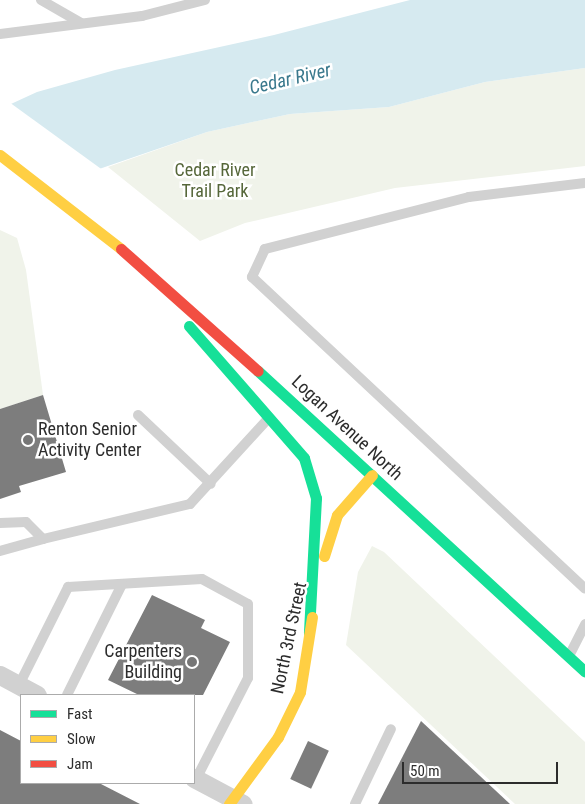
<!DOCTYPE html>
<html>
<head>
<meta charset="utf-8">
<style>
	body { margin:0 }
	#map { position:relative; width:585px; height:804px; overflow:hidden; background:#fff; font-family:"Roboto Condensed",sans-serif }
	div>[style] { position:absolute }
	.green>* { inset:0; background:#f0f3ea }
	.water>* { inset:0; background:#d6eaf0 }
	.pier>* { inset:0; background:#fff }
	.building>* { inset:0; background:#7d7d7d; transform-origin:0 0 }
	.lane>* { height:10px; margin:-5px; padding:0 5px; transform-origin:5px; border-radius:5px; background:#d1d1d1 }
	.street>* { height:19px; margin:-9.5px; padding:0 9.5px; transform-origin:9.5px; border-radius:9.5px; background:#d1d1d1 }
	.fast>* { height:11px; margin:-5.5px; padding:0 5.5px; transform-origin:5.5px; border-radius:5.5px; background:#16e098 }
	.slow>* { height:11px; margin:-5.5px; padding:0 5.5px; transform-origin:5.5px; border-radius:5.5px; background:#ffcf43 }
	.jam>* { height:11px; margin:-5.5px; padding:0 5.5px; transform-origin:5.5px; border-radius:5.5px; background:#f24e42 }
	.dots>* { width:14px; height:14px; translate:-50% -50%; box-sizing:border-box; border:2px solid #fff; border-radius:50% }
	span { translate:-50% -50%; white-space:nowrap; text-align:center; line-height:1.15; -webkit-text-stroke:5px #fff; paint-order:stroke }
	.park-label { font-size:18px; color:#56673a }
	.street-label { font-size:18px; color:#2c2c2c }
	.poi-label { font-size:18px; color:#2c2c2c }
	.left { translate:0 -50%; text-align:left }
	.right { translate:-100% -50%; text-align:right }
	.water-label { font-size:19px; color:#3a798d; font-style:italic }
	.legend { position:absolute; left:20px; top:694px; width:175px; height:90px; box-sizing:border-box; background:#fff; border:1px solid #ababab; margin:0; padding:6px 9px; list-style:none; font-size:15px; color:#2c2c2c }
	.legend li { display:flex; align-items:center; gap:10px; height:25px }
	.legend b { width:25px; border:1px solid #ababab }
	.scale { position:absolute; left:402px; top:762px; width:156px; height:22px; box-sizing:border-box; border:2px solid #2c2c2c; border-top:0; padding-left:6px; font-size:15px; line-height:18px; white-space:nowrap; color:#2c2c2c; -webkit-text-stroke:4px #fff; paint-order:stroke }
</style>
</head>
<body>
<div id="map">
	<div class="green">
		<div style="clip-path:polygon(585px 68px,585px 166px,395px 188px,245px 223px,200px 241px,108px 167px,207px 132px,290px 114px,389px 107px,485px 82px)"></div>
		<div style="clip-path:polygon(0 230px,17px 238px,26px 270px,43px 395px,0 409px)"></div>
		<div style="clip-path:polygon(372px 546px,384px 552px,585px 742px,585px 804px,515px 804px,346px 645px,358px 572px)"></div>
	</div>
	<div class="water">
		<div style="clip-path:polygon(410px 0,585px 0,585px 68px,485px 82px,389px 107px,290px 114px,207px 132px,0 203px,0 109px,37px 92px,115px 70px,274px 35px)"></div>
	</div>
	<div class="pier">
		<div style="clip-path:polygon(9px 102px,104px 171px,0 206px,0 107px)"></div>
	</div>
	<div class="building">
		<div style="clip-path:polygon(43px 395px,66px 472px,19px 486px,21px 492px,0 499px,0 409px)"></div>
		<div style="clip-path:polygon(152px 595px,205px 620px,201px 628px,230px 642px,203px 695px,139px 695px,108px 680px)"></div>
		<div style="clip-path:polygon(421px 721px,510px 804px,378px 804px)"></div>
		<div style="clip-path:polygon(0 730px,21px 741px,21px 783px,99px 783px,140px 804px,0 804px)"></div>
		<div style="left:308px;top:741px;width:23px;height:42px;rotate:25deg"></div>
	</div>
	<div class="lane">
		<div style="left:41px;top:0;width:46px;rotate:29.9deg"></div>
		<div style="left:0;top:34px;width:143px;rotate:-7.2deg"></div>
		<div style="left:142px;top:16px;width:65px;rotate:-14.3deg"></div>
		<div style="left:585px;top:183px;width:117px;rotate:173.1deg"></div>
		<div style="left:469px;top:197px;width:211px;rotate:165.7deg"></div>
		<div style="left:265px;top:249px;width:31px;rotate:115deg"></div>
		<div style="left:252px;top:277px;width:456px;rotate:43.1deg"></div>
		<div style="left:138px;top:415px;width:100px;rotate:43.4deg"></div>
		<div style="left:0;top:523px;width:26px;rotate:-2deg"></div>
		<div style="left:26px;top:522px;width:24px;rotate:45deg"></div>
		<div style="left:43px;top:539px;width:151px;rotate:-13.4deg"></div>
		<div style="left:190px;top:504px;width:115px;rotate:-47.5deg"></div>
		<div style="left:0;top:551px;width:45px;rotate:-15.6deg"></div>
		<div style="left:569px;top:656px;width:36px;rotate:-63deg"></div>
		<div style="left:19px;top:685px;width:110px;rotate:-63.4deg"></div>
		<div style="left:68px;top:587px;width:134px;rotate:-3.4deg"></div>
		<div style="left:202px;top:579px;width:52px;rotate:28.5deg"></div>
		<div style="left:248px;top:604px;width:74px;rotate:90deg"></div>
		<div style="left:248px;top:678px;width:114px;rotate:117.2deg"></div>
		<div style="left:67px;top:695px;width:124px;rotate:-63.6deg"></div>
		<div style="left:355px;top:804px;width:83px;rotate:-64.4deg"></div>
	</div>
	<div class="street">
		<div style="left:0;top:675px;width:42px;rotate:28.4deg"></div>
		<div style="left:194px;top:778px;width:55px;rotate:28deg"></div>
	</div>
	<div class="fast">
		<div style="left:189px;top:326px;width:175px;rotate:48.9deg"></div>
		<div style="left:304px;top:458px;width:42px;rotate:73.3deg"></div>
		<div style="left:316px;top:498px;width:135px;rotate:93deg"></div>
		<div style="left:258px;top:371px;width:444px;rotate:42.6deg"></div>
	</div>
	<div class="slow">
		<div style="left:0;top:155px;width:153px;rotate:37.8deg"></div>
		<div style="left:324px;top:556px;width:43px;rotate:-72.4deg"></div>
		<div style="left:337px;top:515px;width:53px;rotate:-48.8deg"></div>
		<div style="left:229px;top:804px;width:83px;rotate:-53.8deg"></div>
		<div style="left:278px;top:737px;width:50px;rotate:-63.9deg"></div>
		<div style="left:300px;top:692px;width:76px;rotate:-80.9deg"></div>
	</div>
	<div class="jam">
		<div style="left:121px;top:249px;width:183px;rotate:41.7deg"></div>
	</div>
	<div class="dots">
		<div style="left:28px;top:440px;background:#767676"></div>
		<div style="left:192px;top:662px;background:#767676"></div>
	</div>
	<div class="park-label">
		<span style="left:215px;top:181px">Cedar River<br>Trail Park</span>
	</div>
	<div class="street-label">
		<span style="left:347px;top:428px;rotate:43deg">Logan Avenue North</span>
		<span style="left:289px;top:638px;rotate:-78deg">North 3rd Street</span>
	</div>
	<div class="poi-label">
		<span class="left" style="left:38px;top:440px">Renton Senior<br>Activity Center</span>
		<span class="right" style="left:182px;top:662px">Carpenters<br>Building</span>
	</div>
	<div class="water-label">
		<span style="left:290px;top:79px;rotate:-13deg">Cedar River</span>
	</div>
	<ul class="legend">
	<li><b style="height:6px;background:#16e098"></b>Fast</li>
	<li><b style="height:6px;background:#ffcf43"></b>Slow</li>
	<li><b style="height:6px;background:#f24e42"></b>Jam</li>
	</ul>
	<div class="scale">50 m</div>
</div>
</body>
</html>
